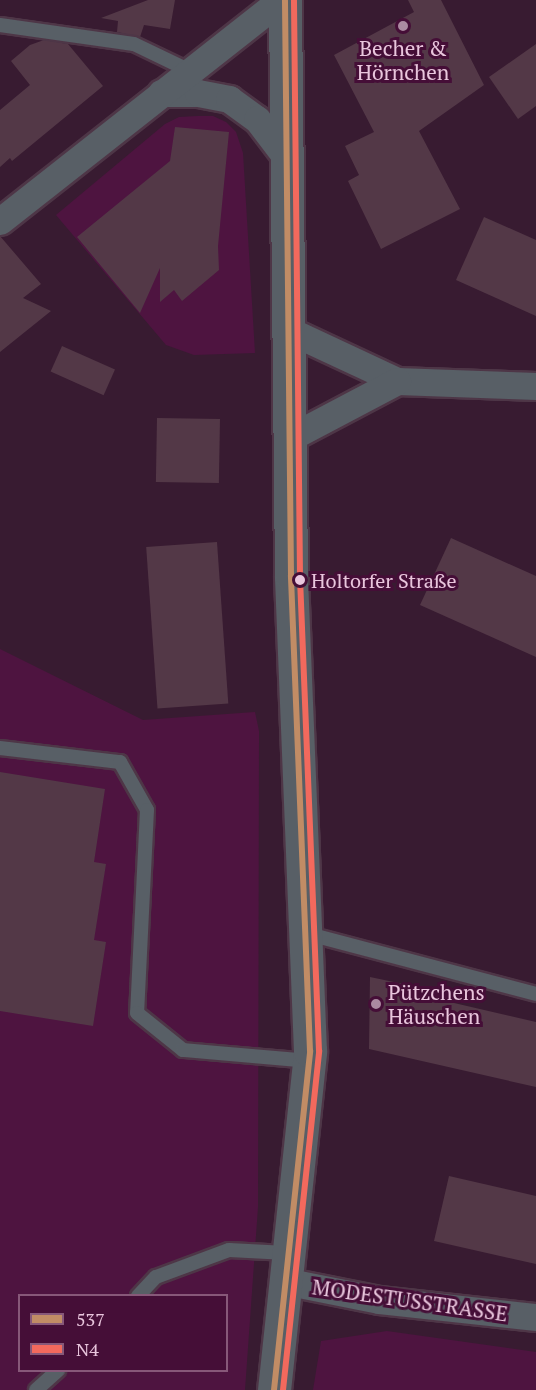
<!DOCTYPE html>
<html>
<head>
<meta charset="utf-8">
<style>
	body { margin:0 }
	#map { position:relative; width:536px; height:1390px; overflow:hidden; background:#381b31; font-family:"PT Serif",serif }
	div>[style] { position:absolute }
	.built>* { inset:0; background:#4e1440 }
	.building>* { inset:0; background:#533847; transform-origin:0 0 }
	.roads { filter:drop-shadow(2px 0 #4e3647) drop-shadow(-2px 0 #4e3647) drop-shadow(0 2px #4e3647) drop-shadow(0 -2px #4e3647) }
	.service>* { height:14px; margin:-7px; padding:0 7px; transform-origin:7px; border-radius:7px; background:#585f66 }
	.minor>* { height:27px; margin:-13.5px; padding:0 13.5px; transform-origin:13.5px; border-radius:13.5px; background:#585f66 }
	.tertiary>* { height:33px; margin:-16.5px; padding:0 16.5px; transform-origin:16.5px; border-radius:16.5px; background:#585f66 }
	.bus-1>* { height:6px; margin:-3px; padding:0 3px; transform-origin:3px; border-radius:3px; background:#c18c65 }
	.bus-2>* { height:6px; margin:-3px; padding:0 3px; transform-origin:3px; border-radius:3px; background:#f2695d }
	.dots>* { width:16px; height:16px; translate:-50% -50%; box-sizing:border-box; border:3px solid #450e37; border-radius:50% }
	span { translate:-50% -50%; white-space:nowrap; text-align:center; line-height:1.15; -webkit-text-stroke:6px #450e37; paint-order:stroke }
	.bus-label { font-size:20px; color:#e9c6dd }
	.left { translate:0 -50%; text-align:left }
	.poi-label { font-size:21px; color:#e9c6dd }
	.street-label { font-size:21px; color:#e9c6dd }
	.legend { position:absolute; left:18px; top:1294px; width:210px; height:78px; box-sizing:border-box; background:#450e37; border:2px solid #875879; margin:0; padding:8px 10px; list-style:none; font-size:18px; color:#e9c6dd }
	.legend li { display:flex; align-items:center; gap:12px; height:30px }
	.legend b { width:30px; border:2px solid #875879 }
</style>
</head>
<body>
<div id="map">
	<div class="built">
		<div style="clip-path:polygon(198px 116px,213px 116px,226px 122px,236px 132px,243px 153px,255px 353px,194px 355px,166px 345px,56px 215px,165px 124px,179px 117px)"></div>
		<div style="clip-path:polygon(evenodd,0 649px,143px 720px,255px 712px,259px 731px,258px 1207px,245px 1390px,0 1390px,0 649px,20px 1296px,226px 1296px,226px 1370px,20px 1370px,20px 1296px)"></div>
		<div style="clip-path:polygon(387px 1331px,536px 1352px,536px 1390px,313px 1390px,321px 1341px)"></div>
	</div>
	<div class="building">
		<div style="clip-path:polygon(148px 0,175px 0,170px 29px,144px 25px,140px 37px,117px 32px,118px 21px,101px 18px)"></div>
		<div style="clip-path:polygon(408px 0,441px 0,484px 85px,419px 131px,460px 209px,381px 249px,348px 181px,359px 175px,345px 146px,374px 132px,334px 55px,414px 12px)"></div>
		<div style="clip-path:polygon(44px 40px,68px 44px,103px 86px,12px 161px,10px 158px,0 167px,0 110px,30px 85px,11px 61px,30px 45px)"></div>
		<div style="clip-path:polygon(536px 44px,536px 106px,518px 119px,489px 77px)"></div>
		<div style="clip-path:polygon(175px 127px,229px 132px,218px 246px,219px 270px,182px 301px,174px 290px,160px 302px,160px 268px,140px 313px,77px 237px,170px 161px)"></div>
		<div style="clip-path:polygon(484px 217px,536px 240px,536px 316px,456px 280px)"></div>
		<div style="clip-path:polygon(0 236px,41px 284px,23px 298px,51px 311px,0 352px)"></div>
		<div style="left:62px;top:346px;width:58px;height:28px;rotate:24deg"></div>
		<div style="left:157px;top:418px;width:63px;height:64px;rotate:1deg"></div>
		<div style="clip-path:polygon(451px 538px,536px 576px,536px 657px,420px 605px)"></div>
		<div style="left:217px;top:542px;width:162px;height:71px;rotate:86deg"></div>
		<div style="clip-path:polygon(0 772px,105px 789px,94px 862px,106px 864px,94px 940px,106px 942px,93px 1026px,0 1011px)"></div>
		<div style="clip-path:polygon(370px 977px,413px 986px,411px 993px,536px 1022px,536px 1087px,369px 1049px)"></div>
		<div style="clip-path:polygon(449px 1176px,536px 1196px,536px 1264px,434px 1241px)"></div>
	</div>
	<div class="roads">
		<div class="service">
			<div style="left:0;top:25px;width:135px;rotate:8.1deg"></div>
			<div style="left:134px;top:44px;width:62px;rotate:25.7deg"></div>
			<div style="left:0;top:748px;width:121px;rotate:6.7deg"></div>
			<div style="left:120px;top:762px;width:55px;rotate:60.6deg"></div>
			<div style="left:147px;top:810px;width:203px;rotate:92.8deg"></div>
			<div style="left:137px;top:1013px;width:59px;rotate:38.8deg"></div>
			<div style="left:183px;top:1050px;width:126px;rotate:5deg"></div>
			<div style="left:305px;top:933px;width:239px;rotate:14.8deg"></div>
			<div style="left:138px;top:1296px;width:26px;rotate:-47deg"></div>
			<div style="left:156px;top:1277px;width:78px;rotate:-20.3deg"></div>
			<div style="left:229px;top:1250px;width:58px;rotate:3deg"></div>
			<div style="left:36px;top:1390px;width:30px;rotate:-42deg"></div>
		</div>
		<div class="minor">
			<div style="left:161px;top:93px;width:37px"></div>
			<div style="left:198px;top:93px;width:32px;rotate:11deg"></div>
			<div style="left:229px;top:99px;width:34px;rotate:36deg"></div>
			<div style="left:257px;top:119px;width:46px;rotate:52.9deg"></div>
			<div style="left:0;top:221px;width:357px;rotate:-38.2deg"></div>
			<div style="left:290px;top:331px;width:118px;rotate:25deg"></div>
			<div style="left:397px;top:381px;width:139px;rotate:2.1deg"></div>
			<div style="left:291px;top:437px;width:120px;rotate:-27.8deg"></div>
			<div style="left:284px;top:1281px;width:97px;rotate:11.3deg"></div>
			<div style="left:379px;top:1300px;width:158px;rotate:6.2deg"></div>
		</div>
		<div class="tertiary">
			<div style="left:274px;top:1390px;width:341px;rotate:-83.9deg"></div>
			<div style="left:310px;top:1051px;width:476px;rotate:-92.3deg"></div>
			<div style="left:291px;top:575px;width:575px;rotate:-90.6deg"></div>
		</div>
	</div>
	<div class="bus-1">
		<div style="left:274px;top:1390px;width:341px;rotate:-83.9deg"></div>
		<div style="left:310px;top:1051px;width:476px;rotate:-92.3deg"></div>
		<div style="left:291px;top:575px;width:575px;rotate:-90.6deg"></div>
	</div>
	<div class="bus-2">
		<div style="left:283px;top:1390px;width:341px;rotate:-83.9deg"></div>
		<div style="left:319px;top:1051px;width:476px;rotate:-92.3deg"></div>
		<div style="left:300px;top:575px;width:575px;rotate:-90.6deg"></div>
	</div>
	<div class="dots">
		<div style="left:403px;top:26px;background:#ab8aa1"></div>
		<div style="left:300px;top:580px;background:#e9c6dd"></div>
		<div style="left:376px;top:1004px;background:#ab8aa1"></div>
	</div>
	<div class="bus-label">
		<span class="left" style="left:311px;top:580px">Holtorfer Straße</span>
	</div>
	<div class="poi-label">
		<span style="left:403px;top:60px">Becher &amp;<br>Hörnchen</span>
		<span class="left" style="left:388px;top:1004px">Pützchens<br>Häuschen</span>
	</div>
	<div class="street-label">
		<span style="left:410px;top:1300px;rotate:8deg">MODESTUSSTRASSE</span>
	</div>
	<ul class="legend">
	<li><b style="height:8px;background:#c18c65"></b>537</li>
	<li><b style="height:8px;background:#f2695d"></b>N4</li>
	</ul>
</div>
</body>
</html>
